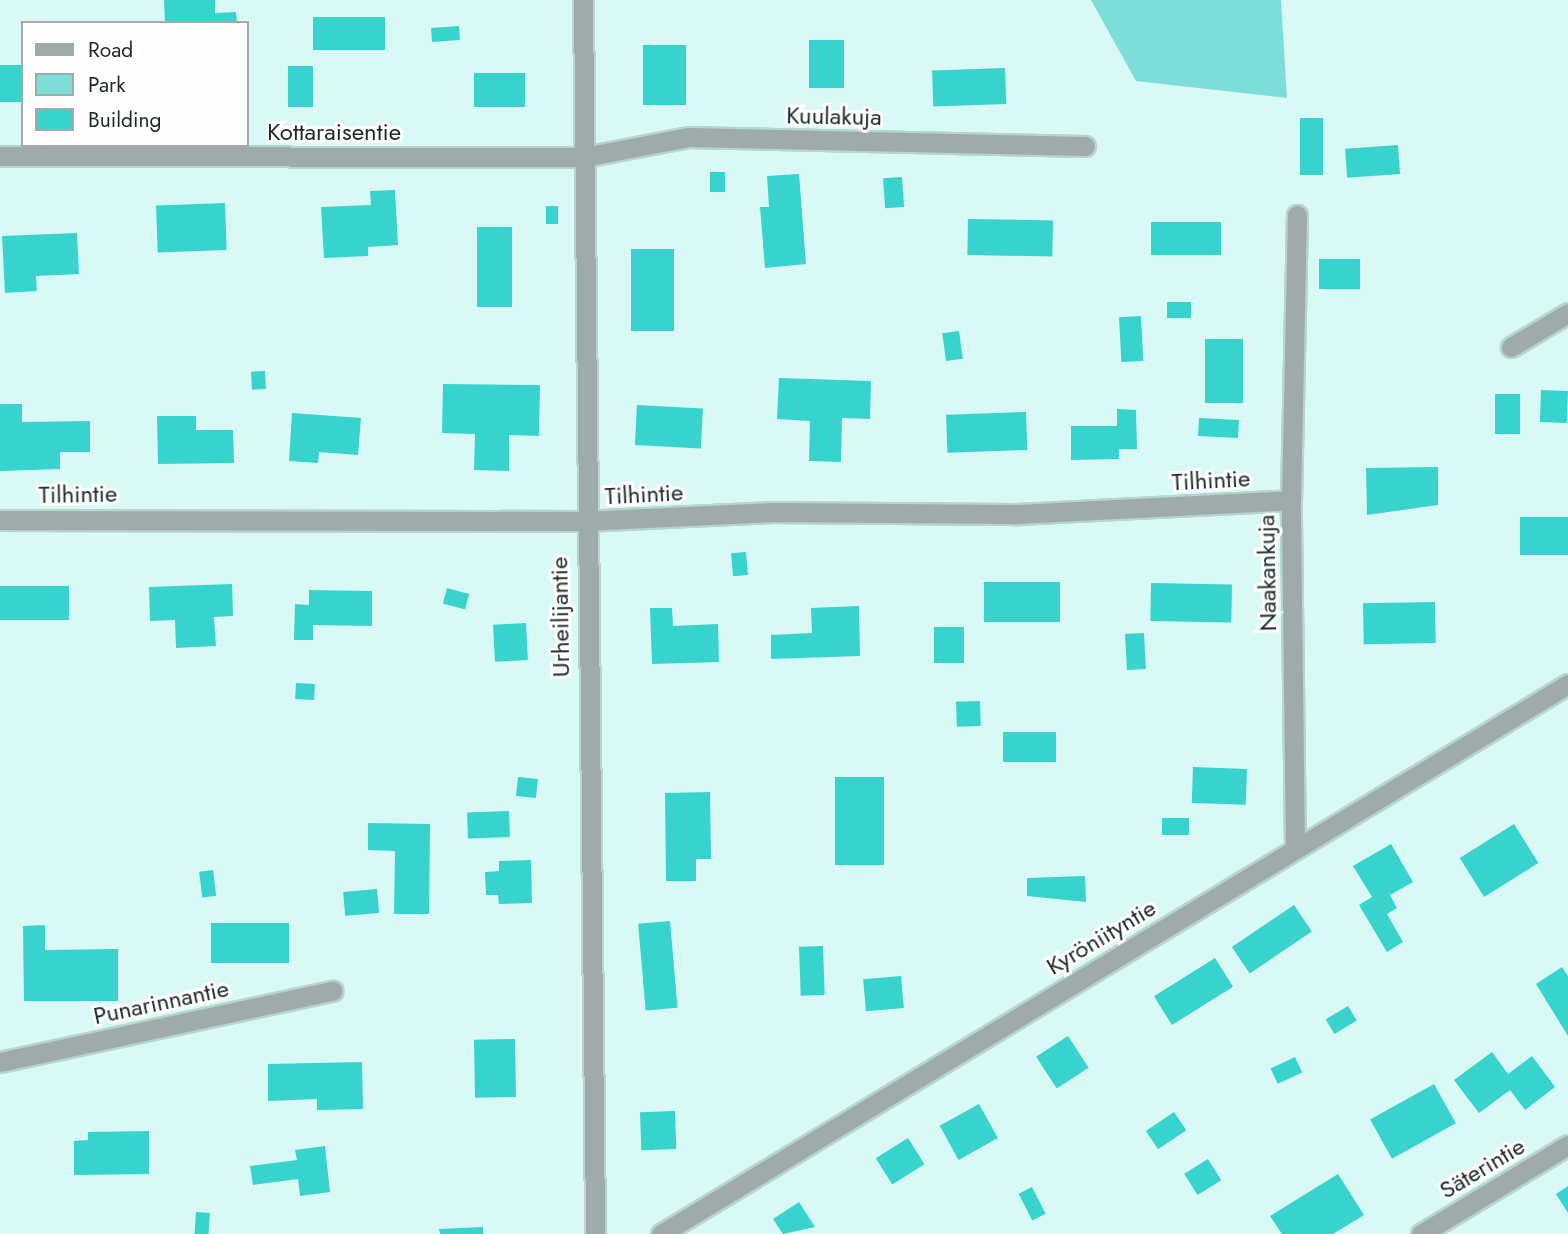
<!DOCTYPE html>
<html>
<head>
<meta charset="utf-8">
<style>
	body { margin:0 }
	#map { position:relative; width:1568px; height:1234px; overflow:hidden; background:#d9f9f6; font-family:Jost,sans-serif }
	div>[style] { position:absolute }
	.green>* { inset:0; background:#7cddd9 }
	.building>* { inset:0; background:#39d3ce; transform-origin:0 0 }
	.roads { filter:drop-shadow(2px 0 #b7d4d1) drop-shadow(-2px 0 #b7d4d1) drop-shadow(0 2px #b7d4d1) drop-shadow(0 -2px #b7d4d1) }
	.minor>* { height:19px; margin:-9.5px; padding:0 9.5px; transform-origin:9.5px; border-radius:9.5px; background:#9eabaa }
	span { translate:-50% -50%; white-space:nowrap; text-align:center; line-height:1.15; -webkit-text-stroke:6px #fefefe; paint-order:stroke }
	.street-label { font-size:24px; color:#1d2929 }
	.legend { position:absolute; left:21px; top:21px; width:228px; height:126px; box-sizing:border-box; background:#fefefe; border:2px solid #a4a9a9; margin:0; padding:9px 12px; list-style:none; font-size:21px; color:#1d2929 }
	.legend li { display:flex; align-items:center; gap:14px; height:35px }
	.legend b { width:35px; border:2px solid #a4a9a9 }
</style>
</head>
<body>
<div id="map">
	<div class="green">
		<div style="clip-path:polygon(1091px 0,1281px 0,1287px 98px,1136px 81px)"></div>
	</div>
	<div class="building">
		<div style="clip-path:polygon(164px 0,215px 0,215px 13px,236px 12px,237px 23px,165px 23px)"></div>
		<div style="left:313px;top:17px;width:72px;height:33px"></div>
		<div style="left:459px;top:26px;width:14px;height:28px;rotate:86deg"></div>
		<div style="left:809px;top:40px;width:35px;height:48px"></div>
		<div style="left:643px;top:45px;width:43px;height:60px"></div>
		<div style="left:0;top:65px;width:23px;height:37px"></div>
		<div style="left:288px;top:66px;width:25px;height:41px"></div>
		<div style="left:1005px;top:68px;width:36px;height:73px;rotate:88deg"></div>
		<div style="left:525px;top:73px;width:34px;height:51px;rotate:90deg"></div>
		<div style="left:1300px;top:118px;width:23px;height:57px"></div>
		<div style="left:1398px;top:145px;width:29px;height:53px;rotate:86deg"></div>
		<div style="left:710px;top:172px;width:15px;height:20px"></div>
		<div style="clip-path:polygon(799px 174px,806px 264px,765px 268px,760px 207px,769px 207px,767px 176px)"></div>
		<div style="left:902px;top:177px;width:30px;height:19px;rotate:86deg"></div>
		<div style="clip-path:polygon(395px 190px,398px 245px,368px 247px,368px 256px,324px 258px,321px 207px,371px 205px,370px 191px)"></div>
		<div style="left:225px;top:203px;width:47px;height:69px;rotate:88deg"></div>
		<div style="left:546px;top:206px;width:12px;height:18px"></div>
		<div style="left:968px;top:219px;width:85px;height:36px;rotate:1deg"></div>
		<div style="left:1221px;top:222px;width:33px;height:70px;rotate:90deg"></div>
		<div style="left:477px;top:227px;width:35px;height:80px"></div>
		<div style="clip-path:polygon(77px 233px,79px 274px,36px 276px,37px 291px,5px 293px,2px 236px)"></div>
		<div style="left:631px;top:249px;width:43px;height:82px"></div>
		<div style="left:1319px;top:259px;width:41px;height:30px"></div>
		<div style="left:1167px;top:302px;width:24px;height:16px"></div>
		<div style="left:1141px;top:316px;width:45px;height:22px;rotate:87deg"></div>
		<div style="left:959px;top:331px;width:28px;height:17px;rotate:82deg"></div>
		<div style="left:1205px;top:339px;width:38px;height:64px"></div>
		<div style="left:265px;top:371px;width:18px;height:14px;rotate:87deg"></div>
		<div style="clip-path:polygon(779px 378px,871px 381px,870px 419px,842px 418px,841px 462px,809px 461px,810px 421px,777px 419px)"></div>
		<div style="clip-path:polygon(443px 384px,540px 385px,539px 436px,509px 435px,509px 471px,474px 470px,475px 434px,442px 433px)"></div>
		<div style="left:1541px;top:390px;width:27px;height:32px;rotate:2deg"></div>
		<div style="left:1495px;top:394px;width:25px;height:40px"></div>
		<div style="clip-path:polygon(0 404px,22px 404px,22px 422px,90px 421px,90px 452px,60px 452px,60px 469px,0 471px)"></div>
		<div style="left:637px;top:405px;width:66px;height:40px;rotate:3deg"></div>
		<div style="clip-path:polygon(1117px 409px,1136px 410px,1137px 449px,1119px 449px,1119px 459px,1071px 460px,1071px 426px,1117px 426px)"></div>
		<div style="left:1026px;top:412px;width:38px;height:80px;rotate:88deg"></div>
		<div style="clip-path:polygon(292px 413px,361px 418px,358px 455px,319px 452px,318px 463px,289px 461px)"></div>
		<div style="clip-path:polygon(157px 416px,196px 416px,196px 430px,233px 430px,234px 463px,158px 464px)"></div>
		<div style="left:1199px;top:418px;width:40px;height:18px;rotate:3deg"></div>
		<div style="clip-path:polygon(1438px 467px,1438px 505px,1367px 515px,1366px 468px)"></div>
		<div style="left:1568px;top:517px;width:38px;height:48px;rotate:90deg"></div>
		<div style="left:746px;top:552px;width:23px;height:15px;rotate:85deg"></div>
		<div style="left:1060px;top:582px;width:40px;height:76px;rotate:90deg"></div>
		<div style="left:1151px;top:583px;width:81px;height:38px;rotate:1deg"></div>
		<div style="clip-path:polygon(232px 584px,233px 616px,214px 617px,216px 646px,176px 648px,175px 620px,150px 621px,149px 587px)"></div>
		<div style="left:0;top:586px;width:69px;height:34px"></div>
		<div style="left:447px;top:588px;width:23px;height:16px;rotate:15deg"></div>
		<div style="clip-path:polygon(309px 590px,372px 591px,372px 626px,313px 625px,313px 640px,294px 640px,295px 604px,309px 605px)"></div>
		<div style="left:1435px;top:602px;width:41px;height:72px;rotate:89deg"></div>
		<div style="clip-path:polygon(859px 606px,860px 656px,771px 659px,771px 635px,812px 633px,811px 608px)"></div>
		<div style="clip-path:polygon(650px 608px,672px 608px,673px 626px,718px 624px,719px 662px,652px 664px)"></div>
		<div style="left:526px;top:623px;width:37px;height:33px;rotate:87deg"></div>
		<div style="left:934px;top:627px;width:30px;height:36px"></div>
		<div style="left:1144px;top:633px;width:36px;height:19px;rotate:87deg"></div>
		<div style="left:296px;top:683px;width:19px;height:16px;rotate:3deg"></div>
		<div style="left:980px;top:701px;width:25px;height:24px;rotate:88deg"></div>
		<div style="left:1056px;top:732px;width:30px;height:53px;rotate:90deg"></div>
		<div style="left:1193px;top:767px;width:54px;height:36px;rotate:2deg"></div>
		<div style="left:518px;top:777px;width:20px;height:19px;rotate:6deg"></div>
		<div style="left:835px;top:777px;width:49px;height:88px"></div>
		<div style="clip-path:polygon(710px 792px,711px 859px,696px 859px,696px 881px,666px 881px,665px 793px)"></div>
		<div style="left:509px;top:811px;width:26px;height:42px;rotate:88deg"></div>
		<div style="left:1162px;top:818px;width:27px;height:17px"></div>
		<div style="clip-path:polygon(368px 823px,430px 824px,429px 914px,394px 914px,395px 851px,368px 850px)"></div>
		<div style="left:1514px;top:824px;width:46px;height:64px;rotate:58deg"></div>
		<div style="clip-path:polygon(1391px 844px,1413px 882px,1390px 895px,1397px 908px,1387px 914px,1403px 942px,1387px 952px,1359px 905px,1372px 897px,1353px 866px)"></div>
		<div style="clip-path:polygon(531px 860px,532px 903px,499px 904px,498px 895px,486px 895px,485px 872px,499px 871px,499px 861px)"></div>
		<div style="left:213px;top:870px;width:26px;height:14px;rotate:83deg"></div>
		<div style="clip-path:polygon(1085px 876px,1086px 902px,1027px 896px,1027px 878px)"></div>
		<div style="left:377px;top:889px;width:24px;height:34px;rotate:85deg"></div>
		<div style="left:1294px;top:905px;width:32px;height:75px;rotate:56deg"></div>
		<div style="left:670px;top:921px;width:87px;height:32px;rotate:85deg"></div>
		<div style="left:211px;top:923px;width:78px;height:40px"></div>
		<div style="clip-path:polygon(45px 925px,45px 950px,118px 949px,118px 1001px,24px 1001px,23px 926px)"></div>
		<div style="left:823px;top:946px;width:49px;height:24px;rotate:88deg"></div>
		<div style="left:1215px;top:958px;width:34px;height:72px;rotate:58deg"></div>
		<div style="clip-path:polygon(1562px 967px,1568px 976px,1568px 1036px,1536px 984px)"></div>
		<div style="left:901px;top:976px;width:32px;height:38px;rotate:85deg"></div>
		<div style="left:1348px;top:1006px;width:17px;height:26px;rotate:59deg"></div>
		<div style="left:1068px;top:1036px;width:38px;height:38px;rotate:57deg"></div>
		<div style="left:515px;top:1039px;width:58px;height:41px;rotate:89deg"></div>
		<div style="clip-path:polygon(1492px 1052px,1508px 1074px,1532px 1056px,1555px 1087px,1525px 1110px,1510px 1090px,1479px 1113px,1454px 1080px)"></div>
		<div style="left:1295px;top:1057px;width:17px;height:27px;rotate:65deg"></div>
		<div style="clip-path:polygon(362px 1062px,363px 1109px,317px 1110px,317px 1099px,268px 1101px,268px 1064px)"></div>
		<div style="left:1434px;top:1084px;width:45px;height:73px;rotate:61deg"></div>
		<div style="left:979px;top:1104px;width:39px;height:45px;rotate:61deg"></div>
		<div style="left:675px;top:1111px;width:38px;height:35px;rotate:88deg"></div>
		<div style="left:1174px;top:1112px;width:22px;height:34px;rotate:56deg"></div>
		<div style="clip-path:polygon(149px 1131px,149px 1174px,74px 1175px,74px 1141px,88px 1140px,88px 1132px)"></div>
		<div style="left:908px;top:1138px;width:31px;height:38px;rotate:58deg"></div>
		<div style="clip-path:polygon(325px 1146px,330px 1192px,300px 1196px,298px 1179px,253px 1185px,250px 1166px,297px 1160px,295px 1150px)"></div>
		<div style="left:1208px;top:1159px;width:25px;height:28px;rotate:58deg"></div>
		<div style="clip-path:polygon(1338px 1174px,1364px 1215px,1333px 1234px,1282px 1234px,1270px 1216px)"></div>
		<div style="clip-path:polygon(1568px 1186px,1568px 1213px,1556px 1194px)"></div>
		<div style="left:1032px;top:1187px;width:30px;height:15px;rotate:63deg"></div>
		<div style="clip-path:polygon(799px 1202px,815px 1227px,783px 1234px,773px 1219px)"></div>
		<div style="left:196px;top:1212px;width:14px;height:22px;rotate:4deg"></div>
		<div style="clip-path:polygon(483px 1227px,483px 1234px,440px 1234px,439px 1229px)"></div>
	</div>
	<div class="roads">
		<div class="minor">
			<div style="left:583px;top:0;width:1234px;rotate:89.44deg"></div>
			<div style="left:0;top:156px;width:584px;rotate:0.1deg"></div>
			<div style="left:584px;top:157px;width:107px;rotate:-10.8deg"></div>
			<div style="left:689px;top:137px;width:396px;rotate:1.3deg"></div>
			<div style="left:1511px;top:347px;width:66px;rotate:-30.8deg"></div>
			<div style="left:0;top:520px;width:583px;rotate:0.1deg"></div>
			<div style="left:583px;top:521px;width:190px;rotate:-2.7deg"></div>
			<div style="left:773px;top:512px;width:244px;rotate:0.5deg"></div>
			<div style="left:1017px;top:514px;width:274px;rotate:-2.9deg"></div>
			<div style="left:1295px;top:847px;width:347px;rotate:-90.7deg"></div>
			<div style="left:1291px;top:500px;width:285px;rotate:-88.8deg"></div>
			<div style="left:0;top:1062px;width:340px;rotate:-12.1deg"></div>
			<div style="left:661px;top:1234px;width:1061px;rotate:-31.23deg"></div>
			<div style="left:1421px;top:1234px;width:172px;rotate:-31.2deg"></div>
		</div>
	</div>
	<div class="street-label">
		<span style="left:834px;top:116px;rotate:1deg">Kuulakuja</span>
		<span style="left:334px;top:132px">Kottaraisentie</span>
		<span style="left:1211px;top:480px;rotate:-3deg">Tilhintie</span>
		<span style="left:78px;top:494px;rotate:-1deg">Tilhintie</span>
		<span style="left:644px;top:494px;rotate:-3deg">Tilhintie</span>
		<span style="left:1267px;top:573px;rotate:-91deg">Naakankuja</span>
		<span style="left:560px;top:617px;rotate:-91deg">Urheilijantie</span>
		<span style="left:1101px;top:937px;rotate:-31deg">Kyröniityntie</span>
		<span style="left:161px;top:1002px;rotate:-12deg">Punarinnantie</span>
		<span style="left:1482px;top:1168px;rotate:-31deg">Säterintie</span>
	</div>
	<ul class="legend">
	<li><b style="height:9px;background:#9eabaa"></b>Road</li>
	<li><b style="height:19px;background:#7cddd9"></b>Park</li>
	<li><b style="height:19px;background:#39d3ce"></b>Building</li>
	</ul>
</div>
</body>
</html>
